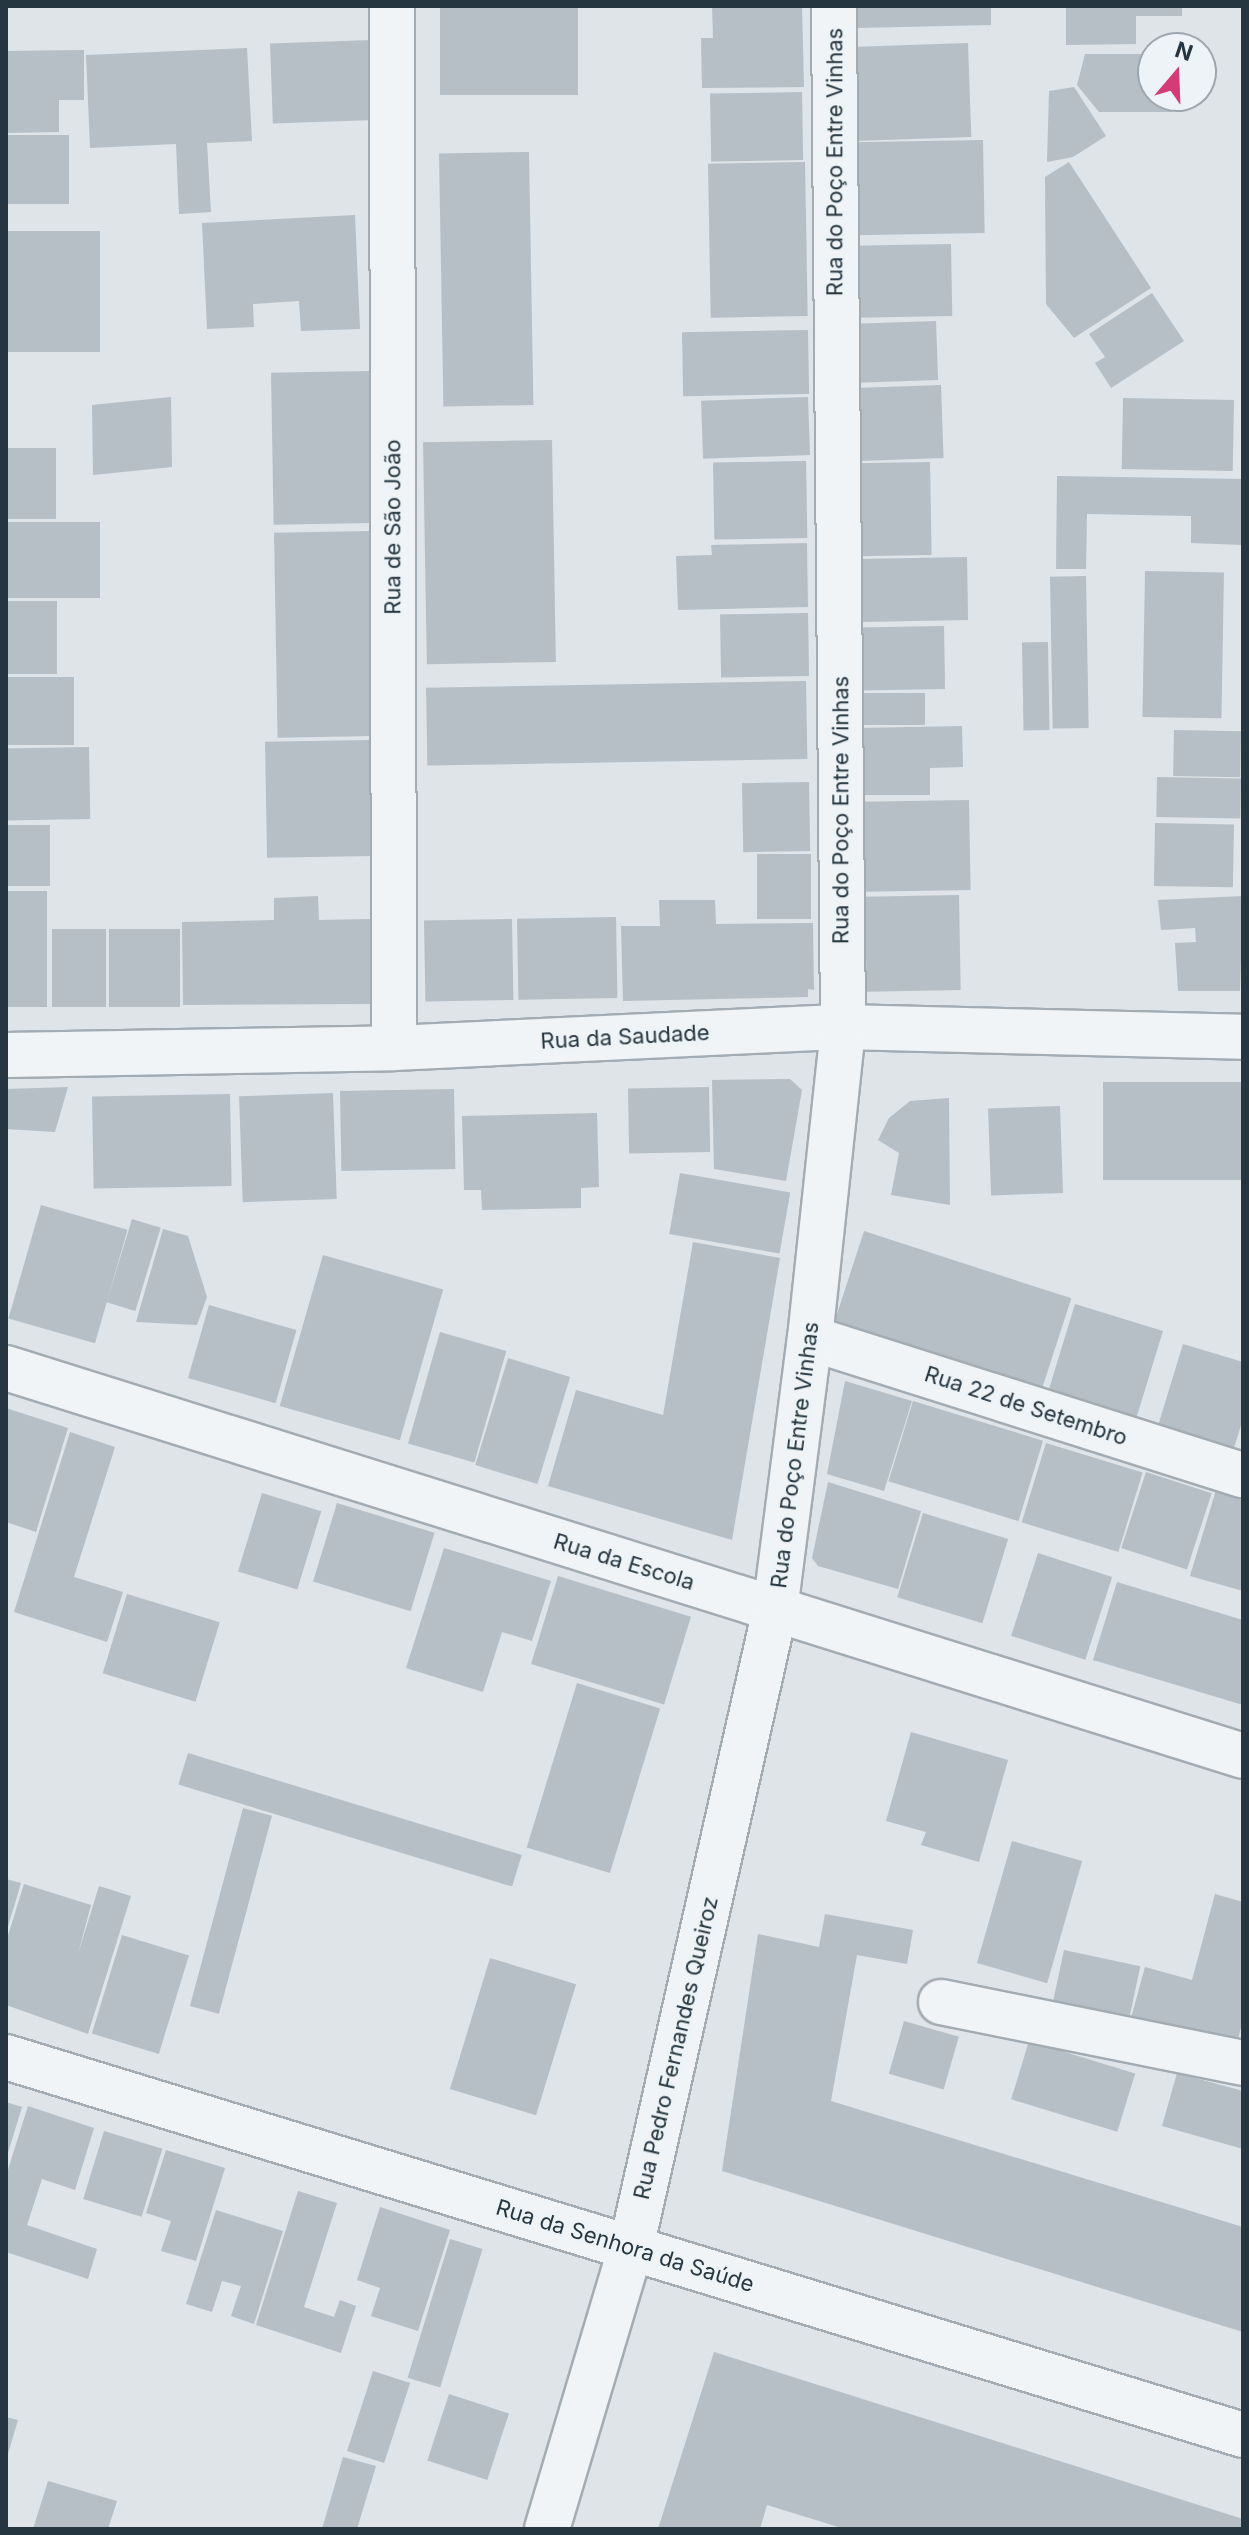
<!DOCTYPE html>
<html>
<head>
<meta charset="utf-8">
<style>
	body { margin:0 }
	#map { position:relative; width:1249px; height:2535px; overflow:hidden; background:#dee4e8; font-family:Inter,sans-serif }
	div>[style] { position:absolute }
	.building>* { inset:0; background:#b5bfc5; transform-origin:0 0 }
	.roads { filter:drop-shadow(2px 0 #a3acb2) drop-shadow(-2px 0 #a3acb2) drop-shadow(0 2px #a3acb2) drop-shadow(0 -2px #a3acb2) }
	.minor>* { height:44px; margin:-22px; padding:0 22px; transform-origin:22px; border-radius:22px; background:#f1f4f6 }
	span { translate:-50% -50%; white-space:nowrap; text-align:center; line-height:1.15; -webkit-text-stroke:6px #edf3f6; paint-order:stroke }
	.street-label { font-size:22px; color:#263640 }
	.frame { position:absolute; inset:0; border:8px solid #263640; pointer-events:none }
	.north { position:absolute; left:1137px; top:32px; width:80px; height:80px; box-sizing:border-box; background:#edf3f6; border:2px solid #9da7ad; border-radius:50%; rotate:19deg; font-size:22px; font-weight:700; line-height:32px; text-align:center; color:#263640 }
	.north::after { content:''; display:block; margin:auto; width:28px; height:36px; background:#d43c77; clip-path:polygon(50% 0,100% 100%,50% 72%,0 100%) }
</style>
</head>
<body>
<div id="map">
	<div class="building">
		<div style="left:440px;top:6px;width:138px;height:89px"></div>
		<div style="clip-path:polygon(712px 6px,802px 6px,804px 87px,702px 88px,701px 38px,713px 38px)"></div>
		<div style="clip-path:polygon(855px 6px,991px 6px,991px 25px,856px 28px)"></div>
		<div style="clip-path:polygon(1066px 6px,1182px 6px,1182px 16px,1136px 16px,1136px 44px,1066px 45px)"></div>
		<div style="left:372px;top:40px;width:80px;height:102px;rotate:88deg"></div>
		<div style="left:968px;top:43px;width:94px;height:117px;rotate:88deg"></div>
		<div style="clip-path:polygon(247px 48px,252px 141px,207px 143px,211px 212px,179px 214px,176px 144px,90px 148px,86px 55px)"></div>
		<div style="clip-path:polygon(84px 50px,84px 100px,59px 100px,59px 132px,6px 133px,6px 51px)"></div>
		<div style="clip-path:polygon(1085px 54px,1153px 54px,1153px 96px,1171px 96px,1172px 112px,1099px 112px,1077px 85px)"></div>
		<div style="clip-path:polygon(1074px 87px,1106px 136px,1073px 157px,1047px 162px,1049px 91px)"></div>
		<div style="left:802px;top:92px;width:68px;height:92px;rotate:89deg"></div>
		<div style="left:6px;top:135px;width:63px;height:69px"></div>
		<div style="left:983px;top:140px;width:93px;height:130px;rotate:89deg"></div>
		<div style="left:529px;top:152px;width:253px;height:90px;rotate:89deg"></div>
		<div style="left:805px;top:162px;width:154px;height:97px;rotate:89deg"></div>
		<div style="clip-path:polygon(1069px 162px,1151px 288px,1074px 338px,1046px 304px,1045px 177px)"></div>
		<div style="clip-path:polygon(355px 215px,360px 329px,301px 331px,299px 301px,253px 304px,254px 327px,207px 329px,202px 223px)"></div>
		<div style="left:6px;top:231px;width:94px;height:121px"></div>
		<div style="left:951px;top:244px;width:72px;height:99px;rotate:89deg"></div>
		<div style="clip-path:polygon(1152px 293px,1184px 341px,1111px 388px,1095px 363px,1105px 357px,1089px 334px)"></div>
		<div style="left:936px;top:321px;width:59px;height:81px;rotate:88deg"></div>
		<div style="left:808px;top:330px;width:64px;height:126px;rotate:89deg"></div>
		<div style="left:370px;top:371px;width:152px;height:99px;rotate:89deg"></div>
		<div style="left:941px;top:385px;width:73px;height:86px;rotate:88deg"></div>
		<div style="clip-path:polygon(171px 397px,172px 467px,93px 475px,92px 405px)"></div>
		<div style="left:808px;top:397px;width:58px;height:107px;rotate:88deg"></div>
		<div style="left:1123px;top:398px;width:111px;height:71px;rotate:1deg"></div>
		<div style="left:552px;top:440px;width:222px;height:129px;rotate:89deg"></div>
		<div style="left:56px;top:448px;width:71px;height:50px;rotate:90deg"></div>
		<div style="left:806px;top:461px;width:77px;height:93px;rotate:89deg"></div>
		<div style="left:930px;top:462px;width:93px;height:74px;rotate:89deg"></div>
		<div style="clip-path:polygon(1057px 476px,1243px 479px,1243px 545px,1191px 543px,1191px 516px,1087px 514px,1086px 569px,1056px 569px)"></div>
		<div style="left:6px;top:522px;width:94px;height:76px"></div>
		<div style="left:369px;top:531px;width:205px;height:95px;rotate:89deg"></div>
		<div style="clip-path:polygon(807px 543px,808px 607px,678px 610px,676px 556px,712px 555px,711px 545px)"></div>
		<div style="left:967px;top:557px;width:63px;height:109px;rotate:89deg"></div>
		<div style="left:1145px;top:571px;width:79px;height:146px;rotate:1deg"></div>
		<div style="left:1086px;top:576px;width:152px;height:36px;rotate:89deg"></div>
		<div style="left:6px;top:601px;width:51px;height:73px"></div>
		<div style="left:808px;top:613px;width:63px;height:88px;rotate:89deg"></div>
		<div style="left:944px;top:626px;width:63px;height:85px;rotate:89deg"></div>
		<div style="left:1048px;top:642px;width:88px;height:26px;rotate:89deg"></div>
		<div style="left:6px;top:677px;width:68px;height:68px"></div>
		<div style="left:806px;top:681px;width:78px;height:380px;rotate:89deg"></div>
		<div style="left:861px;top:693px;width:64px;height:32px"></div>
		<div style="clip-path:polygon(962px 726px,963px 767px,930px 768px,930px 795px,860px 795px,859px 728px)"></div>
		<div style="left:1174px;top:730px;width:67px;height:46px;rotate:1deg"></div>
		<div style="left:371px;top:740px;width:116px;height:106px;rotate:89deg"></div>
		<div style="left:89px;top:747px;width:72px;height:83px;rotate:89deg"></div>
		<div style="left:1157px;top:777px;width:84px;height:40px;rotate:1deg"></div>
		<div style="left:809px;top:782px;width:69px;height:67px;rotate:89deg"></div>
		<div style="left:969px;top:800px;width:90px;height:107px;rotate:89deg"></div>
		<div style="left:1155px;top:823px;width:79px;height:63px;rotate:1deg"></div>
		<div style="left:50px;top:825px;width:61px;height:44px;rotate:90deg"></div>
		<div style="left:811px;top:854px;width:65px;height:54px;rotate:90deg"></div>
		<div style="left:6px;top:891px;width:41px;height:116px"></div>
		<div style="left:959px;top:895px;width:95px;height:94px;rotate:89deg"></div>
		<div style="clip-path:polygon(318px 896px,319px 920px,371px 919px,372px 1004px,183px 1005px,182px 922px,274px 920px,274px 898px)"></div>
		<div style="clip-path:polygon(1243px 896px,1240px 991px,1178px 991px,1175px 943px,1196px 942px,1195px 928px,1161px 930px,1158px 900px)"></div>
		<div style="clip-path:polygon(659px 900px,715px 900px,716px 924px,813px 923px,814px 990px,808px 989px,808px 997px,623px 1001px,621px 926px,660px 926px)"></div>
		<div style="left:616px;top:917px;width:81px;height:99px;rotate:89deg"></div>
		<div style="left:512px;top:919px;width:81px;height:88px;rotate:89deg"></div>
		<div style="left:52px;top:929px;width:54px;height:78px"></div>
		<div style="left:109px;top:929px;width:71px;height:78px"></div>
		<div style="clip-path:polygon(790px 1079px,802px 1090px,786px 1181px,714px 1169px,712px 1080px)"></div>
		<div style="left:1243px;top:1082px;width:98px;height:140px;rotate:90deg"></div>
		<div style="clip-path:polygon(68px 1087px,55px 1132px,6px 1129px,6px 1089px)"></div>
		<div style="left:709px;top:1087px;width:65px;height:81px;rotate:89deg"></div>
		<div style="left:454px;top:1089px;width:80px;height:114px;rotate:89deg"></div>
		<div style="left:333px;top:1093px;width:106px;height:94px;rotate:88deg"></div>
		<div style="left:230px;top:1094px;width:92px;height:138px;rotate:89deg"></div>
		<div style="clip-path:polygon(949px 1098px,950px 1205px,891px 1195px,899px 1153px,878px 1140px,889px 1118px,910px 1101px)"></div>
		<div style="left:1060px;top:1106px;width:87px;height:72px;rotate:88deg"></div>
		<div style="clip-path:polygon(597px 1113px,599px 1187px,581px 1188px,581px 1208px,482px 1210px,481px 1190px,464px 1190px,462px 1116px)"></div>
		<div style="left:680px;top:1173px;width:112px;height:62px;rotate:10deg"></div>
		<div style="left:41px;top:1205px;width:90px;height:118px;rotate:16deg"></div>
		<div style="left:132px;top:1219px;width:30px;height:87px;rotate:17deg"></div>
		<div style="clip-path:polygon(163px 1229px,188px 1236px,207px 1297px,197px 1325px,136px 1322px)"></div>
		<div style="left:864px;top:1231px;width:218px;height:95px;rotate:18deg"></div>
		<div style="clip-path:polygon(693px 1242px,780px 1258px,732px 1540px,548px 1486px,576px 1390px,663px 1415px)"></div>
		<div style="left:323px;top:1255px;width:125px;height:157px;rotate:16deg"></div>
		<div style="left:1075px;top:1304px;width:92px;height:94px;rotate:17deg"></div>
		<div style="left:209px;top:1305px;width:91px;height:76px;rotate:16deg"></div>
		<div style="left:440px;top:1332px;width:69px;height:116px;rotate:16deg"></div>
		<div style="clip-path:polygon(1183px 1344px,1243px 1362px,1243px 1419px,1233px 1451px,1157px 1429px)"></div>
		<div style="left:508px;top:1358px;width:65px;height:112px;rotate:17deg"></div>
		<div style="clip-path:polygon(845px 1381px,912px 1401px,884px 1491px,827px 1474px)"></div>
		<div style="left:913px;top:1401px;width:136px;height:84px;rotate:17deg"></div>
		<div style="clip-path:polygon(6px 1408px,68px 1428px,36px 1532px,6px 1522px)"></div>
		<div style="clip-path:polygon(70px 1432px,115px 1447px,74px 1577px,123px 1592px,107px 1642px,14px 1612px)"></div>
		<div style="left:1046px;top:1443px;width:101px;height:83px;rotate:17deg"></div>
		<div style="left:1146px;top:1472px;width:69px;height:80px;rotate:18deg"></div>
		<div style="clip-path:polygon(828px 1482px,921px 1511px,898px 1589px,818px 1566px,812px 1558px)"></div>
		<div style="clip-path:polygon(1217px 1487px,1243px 1495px,1243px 1591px,1190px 1576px)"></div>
		<div style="left:262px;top:1493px;width:62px;height:82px;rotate:17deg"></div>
		<div style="left:337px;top:1503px;width:102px;height:82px;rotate:17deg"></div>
		<div style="left:923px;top:1513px;width:89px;height:88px;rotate:17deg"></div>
		<div style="clip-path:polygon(444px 1548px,551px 1581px,532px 1641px,502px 1632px,483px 1692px,406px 1668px)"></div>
		<div style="left:1038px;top:1553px;width:78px;height:87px;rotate:18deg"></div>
		<div style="left:558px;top:1576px;width:139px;height:92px;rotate:17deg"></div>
		<div style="clip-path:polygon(1117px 1582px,1243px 1620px,1243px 1705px,1093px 1660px)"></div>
		<div style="left:127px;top:1594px;width:97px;height:83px;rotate:17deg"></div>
		<div style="left:577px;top:1683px;width:87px;height:172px;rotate:17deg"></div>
		<div style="clip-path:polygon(911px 1732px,1008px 1760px,979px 1862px,921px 1845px,926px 1832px,886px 1821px)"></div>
		<div style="left:188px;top:1753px;width:349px;height:33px;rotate:17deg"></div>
		<div style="left:243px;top:1808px;width:30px;height:205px;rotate:15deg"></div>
		<div style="left:1012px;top:1841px;width:73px;height:127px;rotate:16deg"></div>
		<div style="clip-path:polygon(6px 1879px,21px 1883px,7px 1930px,6px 1930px)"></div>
		<div style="clip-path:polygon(24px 1884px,91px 1905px,78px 1954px,99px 1886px,131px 1896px,88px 2034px,6px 2005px,6px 1942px)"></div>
		<div style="clip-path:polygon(1215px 1894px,1243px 1902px,1243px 2021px,1237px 2042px,1131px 2018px,1145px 1967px,1192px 1980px)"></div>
		<div style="clip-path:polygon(825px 1914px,913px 1930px,907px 1964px,857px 1955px,831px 2101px,1243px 2227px,1243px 2332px,722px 2171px,758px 1934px,819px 1947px)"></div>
		<div style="left:122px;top:1935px;width:70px;height:103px;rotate:17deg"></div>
		<div style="left:1064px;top:1950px;width:78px;height:52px;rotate:12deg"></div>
		<div style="left:490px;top:1958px;width:90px;height:137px;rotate:17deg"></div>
		<div style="left:904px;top:2021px;width:57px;height:55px;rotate:16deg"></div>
		<div style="left:1029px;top:2041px;width:111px;height:61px;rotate:17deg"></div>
		<div style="clip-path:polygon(1177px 2073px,1243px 2091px,1243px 2149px,1162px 2126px)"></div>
		<div style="clip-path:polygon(6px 2102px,22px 2107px,7px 2156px,6px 2155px)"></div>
		<div style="clip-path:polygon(28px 2106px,94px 2128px,75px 2190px,42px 2179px,27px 2225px,97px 2249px,88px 2279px,6px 2252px,6px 2176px)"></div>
		<div style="left:104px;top:2131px;width:61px;height:71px;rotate:17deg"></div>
		<div style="clip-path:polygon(166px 2150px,225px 2168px,196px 2261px,161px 2251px,171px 2221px,146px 2213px)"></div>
		<div style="clip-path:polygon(298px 2191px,337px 2203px,304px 2307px,334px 2317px,340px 2300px,356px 2306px,341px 2353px,256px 2325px)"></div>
		<div style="clip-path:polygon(380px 2207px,450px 2230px,418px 2331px,371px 2316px,380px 2288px,357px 2280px)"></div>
		<div style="clip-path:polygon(216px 2210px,283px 2231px,254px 2324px,231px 2316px,241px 2286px,222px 2281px,212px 2312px,186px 2304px)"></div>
		<div style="left:450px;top:2239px;width:34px;height:145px;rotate:17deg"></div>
		<div style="clip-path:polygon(714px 2352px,1243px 2519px,1243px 2529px,845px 2529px,767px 2505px,760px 2529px,658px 2529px)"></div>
		<div style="left:373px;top:2371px;width:39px;height:84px;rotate:18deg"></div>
		<div style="left:449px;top:2394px;width:63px;height:70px;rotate:18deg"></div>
		<div style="clip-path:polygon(6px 2417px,18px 2420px,7px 2457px,6px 2457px)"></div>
		<div style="clip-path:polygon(343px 2457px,376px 2466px,357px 2529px,322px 2529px)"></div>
		<div style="clip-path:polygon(48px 2481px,117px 2501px,108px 2529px,33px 2529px)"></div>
	</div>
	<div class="roads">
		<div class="minor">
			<div style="left:392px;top:6px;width:1042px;rotate:89.89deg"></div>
			<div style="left:6px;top:1055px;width:388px;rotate:-1deg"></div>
			<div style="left:394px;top:1048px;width:449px;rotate:-2.7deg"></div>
			<div style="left:843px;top:1027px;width:400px;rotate:1.4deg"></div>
			<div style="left:810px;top:1338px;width:454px;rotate:17.6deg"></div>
			<div style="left:6px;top:1368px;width:1296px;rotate:17.41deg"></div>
			<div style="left:941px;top:2002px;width:308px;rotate:11.4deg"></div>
			<div style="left:6px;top:2057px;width:1293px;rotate:16.99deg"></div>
			<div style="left:547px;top:2529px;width:293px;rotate:-73.4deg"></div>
			<div style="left:631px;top:2248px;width:654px;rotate:-77.28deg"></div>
			<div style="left:775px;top:1610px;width:274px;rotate:-82.7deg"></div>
			<div style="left:810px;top:1338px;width:313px;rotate:-83.9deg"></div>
			<div style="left:843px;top:1027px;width:1021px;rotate:-90.51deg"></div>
		</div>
	</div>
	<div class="street-label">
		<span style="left:835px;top:162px;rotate:-90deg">Rua do Poço Entre Vinhas</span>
		<span style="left:393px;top:527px;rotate:-90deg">Rua de São João</span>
		<span style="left:841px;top:810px;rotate:-90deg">Rua do Poço Entre Vinhas</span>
		<span style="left:625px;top:1037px;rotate:-3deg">Rua da Saudade</span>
		<span style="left:1026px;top:1406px;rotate:18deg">Rua 22 de Setembro</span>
		<span style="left:795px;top:1455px;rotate:-83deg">Rua do Poço Entre Vinhas</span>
		<span style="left:624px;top:1562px;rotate:17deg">Rua da Escola</span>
		<span style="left:676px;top:2048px;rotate:-77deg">Rua Pedro Fernandes Queiroz</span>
		<span style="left:625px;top:2246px;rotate:17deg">Rua da Senhora da Saúde</span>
	</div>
	<div class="frame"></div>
	<div class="north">N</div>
</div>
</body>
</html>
